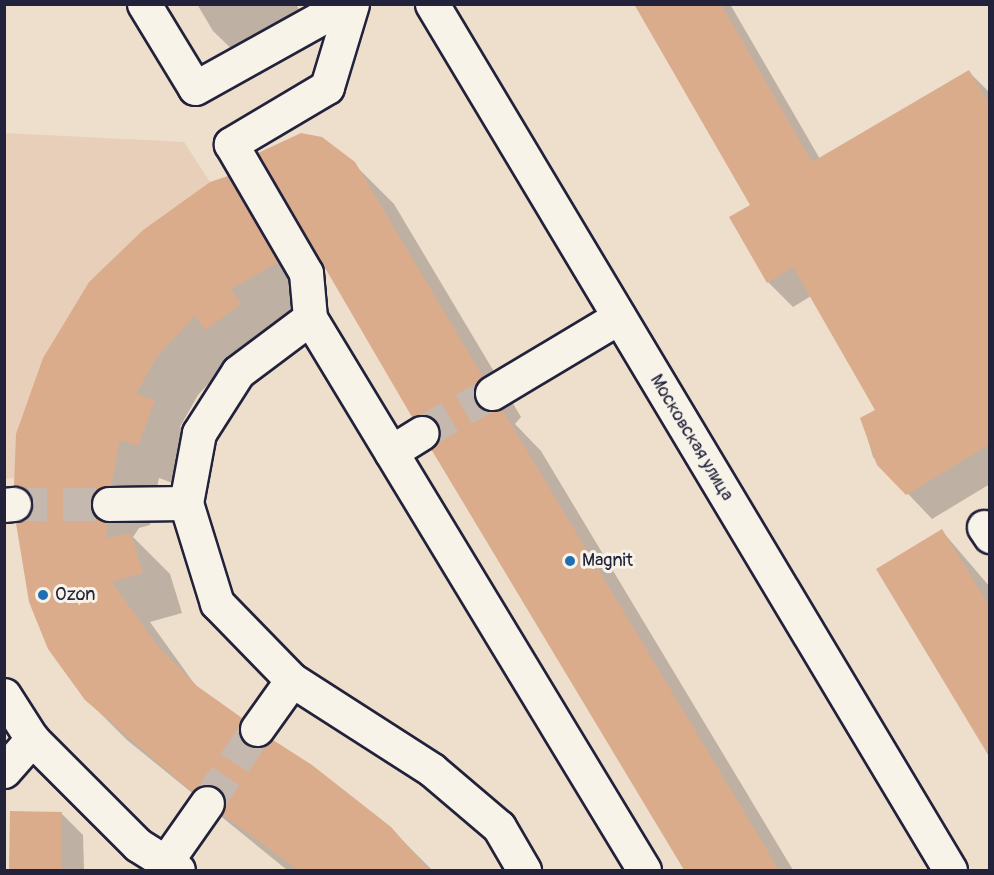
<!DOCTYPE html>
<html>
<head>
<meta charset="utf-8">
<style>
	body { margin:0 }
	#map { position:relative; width:994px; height:875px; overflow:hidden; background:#eedecc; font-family:Pangolin,sans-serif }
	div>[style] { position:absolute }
	.built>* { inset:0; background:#e8cfb9 }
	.shadow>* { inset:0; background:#0003 }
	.building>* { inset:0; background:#daac8c; transform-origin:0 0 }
	.minor-tunnel>* { height:33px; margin-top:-16.5px; transform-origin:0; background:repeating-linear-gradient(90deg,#c5b8af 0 33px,transparent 0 49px) }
	.roads { filter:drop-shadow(2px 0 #22223b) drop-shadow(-2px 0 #22223b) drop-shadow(0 2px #22223b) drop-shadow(0 -2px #22223b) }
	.minor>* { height:33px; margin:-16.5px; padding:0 16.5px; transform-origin:16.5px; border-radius:16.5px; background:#f7f3e8 }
	.dots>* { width:16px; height:16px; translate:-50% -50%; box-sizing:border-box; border:3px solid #f7f3e8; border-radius:50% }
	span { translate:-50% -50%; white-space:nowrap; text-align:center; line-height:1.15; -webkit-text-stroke:6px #f7f3e8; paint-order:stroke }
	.street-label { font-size:18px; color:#22223b }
	.poi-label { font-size:18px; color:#22223b }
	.left { translate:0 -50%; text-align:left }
	.frame { position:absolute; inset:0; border:6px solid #22223b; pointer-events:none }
</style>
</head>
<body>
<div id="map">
	<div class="built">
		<div style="clip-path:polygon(4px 133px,184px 142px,210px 182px,143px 230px,89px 282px,43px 358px,15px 478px,5px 479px)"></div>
	</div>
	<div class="shadow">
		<div style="clip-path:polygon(197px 4px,296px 4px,309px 27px,247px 64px,213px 31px)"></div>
		<div style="clip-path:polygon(636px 4px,730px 4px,820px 159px,969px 72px,990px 93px,990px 484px,932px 519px,873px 457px,862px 419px,877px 410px,811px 296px,793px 307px,768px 282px,752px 205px)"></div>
		<div style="clip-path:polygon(301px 134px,354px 164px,394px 204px,521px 417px,515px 424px,541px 451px,793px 870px,685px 870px,433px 449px,439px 442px,413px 416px,260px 153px)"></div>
		<div style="clip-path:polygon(227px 177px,267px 217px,316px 302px,233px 357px,198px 395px,180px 427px,194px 441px,178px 485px,159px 478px,150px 525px,139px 528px,133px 537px,170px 574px,182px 613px,150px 622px,196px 686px,266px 744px,390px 828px,432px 870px,287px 870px,127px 740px,86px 699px,26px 520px,34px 503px,16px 485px)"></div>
		<div style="clip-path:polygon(942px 531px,990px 587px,990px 750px)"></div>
		<div style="clip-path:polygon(11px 813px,61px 813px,83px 835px,84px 870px,12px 870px)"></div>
	</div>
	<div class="building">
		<div style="clip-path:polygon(634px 4px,721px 4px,812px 162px,969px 70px,990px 105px,990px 444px,906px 495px,877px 465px,860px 418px,875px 410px,793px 267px,767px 283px,729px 217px,750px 205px)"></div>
		<div style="clip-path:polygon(301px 133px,322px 137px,355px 162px,483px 377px,473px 393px,476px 403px,492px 412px,502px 409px,779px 870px,684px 870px,431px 449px,438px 441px,437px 423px,429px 416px,412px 417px,258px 153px)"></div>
		<div style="clip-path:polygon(228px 176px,278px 262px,231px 289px,241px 304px,205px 330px,195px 316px,158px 355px,136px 394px,155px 400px,138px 446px,120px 440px,111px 485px,99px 488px,90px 504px,93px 514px,108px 522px,106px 538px,131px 533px,143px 573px,112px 582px,157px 645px,197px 686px,242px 718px,238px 728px,246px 744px,256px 748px,273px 740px,312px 765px,391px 827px,429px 870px,298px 870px,222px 814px,226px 804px,218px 788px,208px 784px,192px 792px,85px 700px,48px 649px,29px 602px,16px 523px,25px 519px,33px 503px,29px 493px,14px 486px,16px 434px,43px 358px,89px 282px,143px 230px,210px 182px)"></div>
		<div style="clip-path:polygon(942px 529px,990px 607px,990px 758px,876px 569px)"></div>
		<div style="left:10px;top:811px;width:52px;height:59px;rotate:1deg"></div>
	</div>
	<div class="minor-tunnel">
		<div style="left:421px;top:433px;width:81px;rotate:-29.4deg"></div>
		<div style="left:14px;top:504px;width:95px"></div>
		<div style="left:207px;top:803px;width:89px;rotate:-56deg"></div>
	</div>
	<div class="roads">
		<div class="minor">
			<div style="left:144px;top:4px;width:98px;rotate:58.7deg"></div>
			<div style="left:195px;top:88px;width:173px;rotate:-29.1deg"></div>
			<div style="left:352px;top:4px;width:87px;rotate:106.8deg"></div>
			<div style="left:327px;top:87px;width:112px;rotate:149.3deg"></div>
			<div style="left:231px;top:144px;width:149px;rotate:59.8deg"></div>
			<div style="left:306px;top:273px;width:45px;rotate:84.9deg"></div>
			<div style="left:310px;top:318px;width:645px;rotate:58.82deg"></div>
			<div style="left:432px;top:4px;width:1009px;rotate:59.11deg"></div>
			<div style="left:492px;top:393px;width:148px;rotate:-30.9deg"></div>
			<div style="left:391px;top:452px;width:36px;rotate:-32deg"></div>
			<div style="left:186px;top:503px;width:71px;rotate:-79.5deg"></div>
			<div style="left:199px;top:433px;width:72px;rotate:-57.4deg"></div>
			<div style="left:238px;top:372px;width:90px;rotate:-36.9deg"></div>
			<div style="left:109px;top:504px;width:77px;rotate:-0.7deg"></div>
			<div style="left:186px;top:503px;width:105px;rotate:72.8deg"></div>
			<div style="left:217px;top:603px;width:107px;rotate:45.8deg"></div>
			<div style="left:292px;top:680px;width:166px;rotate:32.7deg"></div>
			<div style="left:432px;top:770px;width:88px;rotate:40.4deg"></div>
			<div style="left:499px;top:827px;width:50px;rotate:59.8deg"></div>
			<div style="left:4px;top:505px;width:10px;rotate:-6deg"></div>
			<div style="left:984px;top:527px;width:11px;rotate:56deg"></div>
			<div style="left:4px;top:695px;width:52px;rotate:57.5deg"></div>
			<div style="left:32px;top:739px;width:150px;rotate:45deg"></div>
			<div style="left:138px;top:845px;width:47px;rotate:32deg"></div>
			<div style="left:257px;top:729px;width:60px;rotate:-54.5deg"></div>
			<div style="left:4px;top:771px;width:43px;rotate:-48.8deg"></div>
			<div style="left:165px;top:863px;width:73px;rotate:-55deg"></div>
		</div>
	</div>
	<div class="dots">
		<div style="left:570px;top:561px;background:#1f6fb2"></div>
		<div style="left:43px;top:595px;background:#1f6fb2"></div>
	</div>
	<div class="street-label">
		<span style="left:691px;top:438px;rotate:59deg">Московская улица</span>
	</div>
	<div class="poi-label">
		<span class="left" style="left:582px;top:561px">Magnit</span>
		<span class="left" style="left:55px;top:595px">Ozon</span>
	</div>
	<div class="frame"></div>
</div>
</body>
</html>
